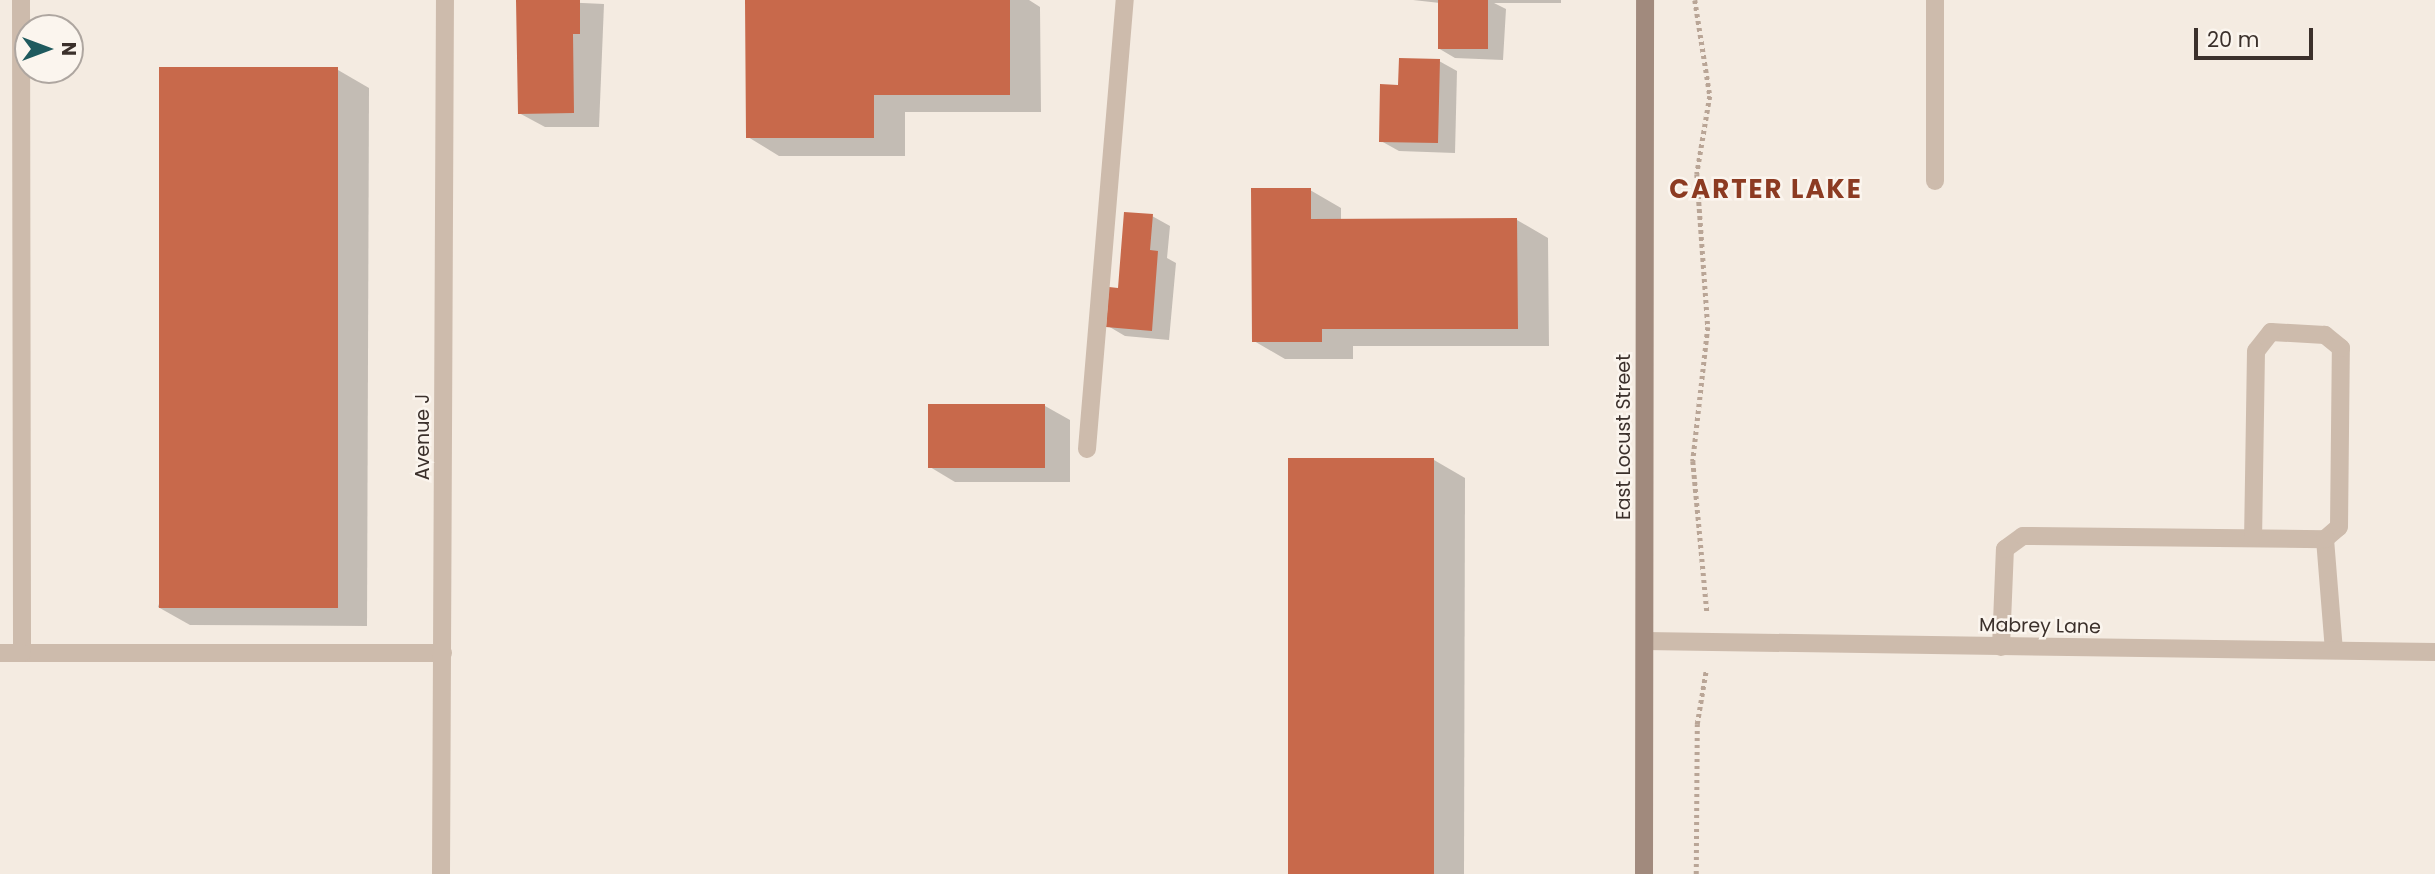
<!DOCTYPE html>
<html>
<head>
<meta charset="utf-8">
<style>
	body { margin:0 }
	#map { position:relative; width:2435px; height:874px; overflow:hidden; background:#f4ebe1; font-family:Poppins,sans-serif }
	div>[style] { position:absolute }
	.shadow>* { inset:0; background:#0003 }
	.building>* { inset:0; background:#c8694b; transform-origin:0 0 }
	.path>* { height:4.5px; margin-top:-2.25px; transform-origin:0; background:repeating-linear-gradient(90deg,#b9a596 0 3.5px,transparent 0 7px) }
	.service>* { height:18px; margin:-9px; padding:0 9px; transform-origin:9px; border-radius:9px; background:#cdbbac }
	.minor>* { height:18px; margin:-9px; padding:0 9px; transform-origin:9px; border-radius:9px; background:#cdbbac }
	.secondary>* { height:18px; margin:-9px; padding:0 9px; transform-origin:9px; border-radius:9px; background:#a18a7d }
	span { translate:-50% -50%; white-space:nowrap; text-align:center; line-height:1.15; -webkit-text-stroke:5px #fbf5ee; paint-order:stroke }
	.street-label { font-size:19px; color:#3b302b }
	.district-label { font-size:26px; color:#8c3b22; font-weight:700; letter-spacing:2px }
	.north { position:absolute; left:14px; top:14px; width:70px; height:70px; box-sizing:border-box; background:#fbf5ee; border:2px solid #aea6a0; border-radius:50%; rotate:90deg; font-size:19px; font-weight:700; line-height:28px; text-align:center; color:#3b302b }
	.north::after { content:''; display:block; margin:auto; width:24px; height:32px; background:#1f5a5e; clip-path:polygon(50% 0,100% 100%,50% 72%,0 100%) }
	.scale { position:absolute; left:2194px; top:28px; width:119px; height:32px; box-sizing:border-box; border:4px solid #3b302b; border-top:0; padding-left:9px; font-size:21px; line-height:24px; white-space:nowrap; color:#3b302b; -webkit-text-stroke:5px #fbf5ee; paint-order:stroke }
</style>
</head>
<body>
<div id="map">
	<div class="shadow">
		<div style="clip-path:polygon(518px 0,604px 4px,599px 127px,545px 127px,519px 113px)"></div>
		<div style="clip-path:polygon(747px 0,1029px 0,1040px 7px,1041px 112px,905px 112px,905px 156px,779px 156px,748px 137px)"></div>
		<div style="clip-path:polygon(1413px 0,1561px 0,1561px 3px,1494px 3px,1506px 9px,1503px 60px,1455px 58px,1438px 48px,1440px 3px)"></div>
		<div style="clip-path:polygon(1439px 61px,1457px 71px,1455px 153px,1399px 151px,1381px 141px)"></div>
		<div style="clip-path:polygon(338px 70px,369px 88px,367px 626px,190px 625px,158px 607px)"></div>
		<div style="clip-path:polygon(1310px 190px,1341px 208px,1341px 221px,1517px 220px,1548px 238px,1549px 346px,1353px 346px,1353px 359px,1285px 359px,1254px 341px)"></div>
		<div style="clip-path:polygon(1152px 216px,1170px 226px,1167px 258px,1176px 263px,1169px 340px,1125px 336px,1108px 326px)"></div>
		<div style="clip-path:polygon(1045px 406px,1070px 420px,1070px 482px,955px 482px,930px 467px)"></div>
		<div style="clip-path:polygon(1434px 460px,1465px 478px,1464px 874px,1289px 874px)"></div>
	</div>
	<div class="building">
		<div style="clip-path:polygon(516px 0,580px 0,580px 34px,573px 34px,574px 113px,518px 114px)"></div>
		<div style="clip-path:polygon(745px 0,1010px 0,1010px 95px,874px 95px,874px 138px,746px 138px)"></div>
		<div style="left:1438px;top:0;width:50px;height:49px"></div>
		<div style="clip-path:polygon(1399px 58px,1440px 59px,1438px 143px,1379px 142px,1380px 84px,1398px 85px)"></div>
		<div style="left:159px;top:67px;width:179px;height:541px"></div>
		<div style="clip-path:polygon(1251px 188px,1311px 188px,1311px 219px,1517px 218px,1518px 329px,1322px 329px,1322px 342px,1252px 342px)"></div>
		<div style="clip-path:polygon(1124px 212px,1153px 214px,1150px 250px,1158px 251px,1152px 331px,1106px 327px,1109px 287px,1118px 288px)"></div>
		<div style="left:928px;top:404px;width:117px;height:64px"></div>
		<div style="left:1288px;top:458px;width:146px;height:416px"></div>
	</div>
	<div class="path">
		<div style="left:1695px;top:0;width:97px;rotate:81.1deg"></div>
		<div style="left:1710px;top:96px;width:79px;rotate:99.5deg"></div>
		<div style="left:1697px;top:174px;width:153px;rotate:85.9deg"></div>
		<div style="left:1708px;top:327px;width:135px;rotate:96.4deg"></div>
		<div style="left:1693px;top:461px;width:153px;rotate:84.7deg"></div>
		<div style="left:1696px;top:874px;width:150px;rotate:-89.6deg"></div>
		<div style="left:1697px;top:724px;width:55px;rotate:-80.5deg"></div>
	</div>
	<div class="service">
		<div style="left:21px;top:0;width:653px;rotate:89.91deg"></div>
		<div style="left:22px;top:653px;width:421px"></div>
		<div style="left:1935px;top:181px;width:181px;rotate:-90deg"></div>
		<div style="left:1087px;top:449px;width:451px;rotate:-85.2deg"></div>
		<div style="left:2325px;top:539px;width:111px;rotate:85.4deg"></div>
		<div style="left:2001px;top:647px;width:98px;rotate:-87.7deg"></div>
		<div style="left:2005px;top:549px;width:22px;rotate:-36deg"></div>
		<div style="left:2023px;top:536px;width:302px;rotate:0.6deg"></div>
		<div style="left:2325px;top:539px;width:18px;rotate:-41deg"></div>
		<div style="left:2339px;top:527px;width:179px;rotate:-89.4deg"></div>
		<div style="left:2341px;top:348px;width:21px;rotate:-141deg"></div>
		<div style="left:2325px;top:335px;width:54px;rotate:-176.8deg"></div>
		<div style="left:2271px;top:332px;width:24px;rotate:128deg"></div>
		<div style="left:2256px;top:351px;width:186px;rotate:90.9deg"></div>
		<div style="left:0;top:653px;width:22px"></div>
	</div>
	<div class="minor">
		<div style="left:1645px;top:641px;width:790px;rotate:0.8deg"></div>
		<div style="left:441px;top:874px;width:874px;rotate:-89.74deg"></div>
	</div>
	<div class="secondary">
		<div style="left:1644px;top:874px;width:874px;rotate:-89.93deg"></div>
	</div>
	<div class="street-label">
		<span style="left:423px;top:437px;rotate:-90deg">Avenue J</span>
		<span style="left:1624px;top:437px;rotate:-90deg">East Locust Street</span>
		<span style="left:2040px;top:626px;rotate:1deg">Mabrey Lane</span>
	</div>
	<div class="district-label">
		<span style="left:1766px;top:190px">CARTER LAKE</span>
	</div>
	<div class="north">N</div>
	<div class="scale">20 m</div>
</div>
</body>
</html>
